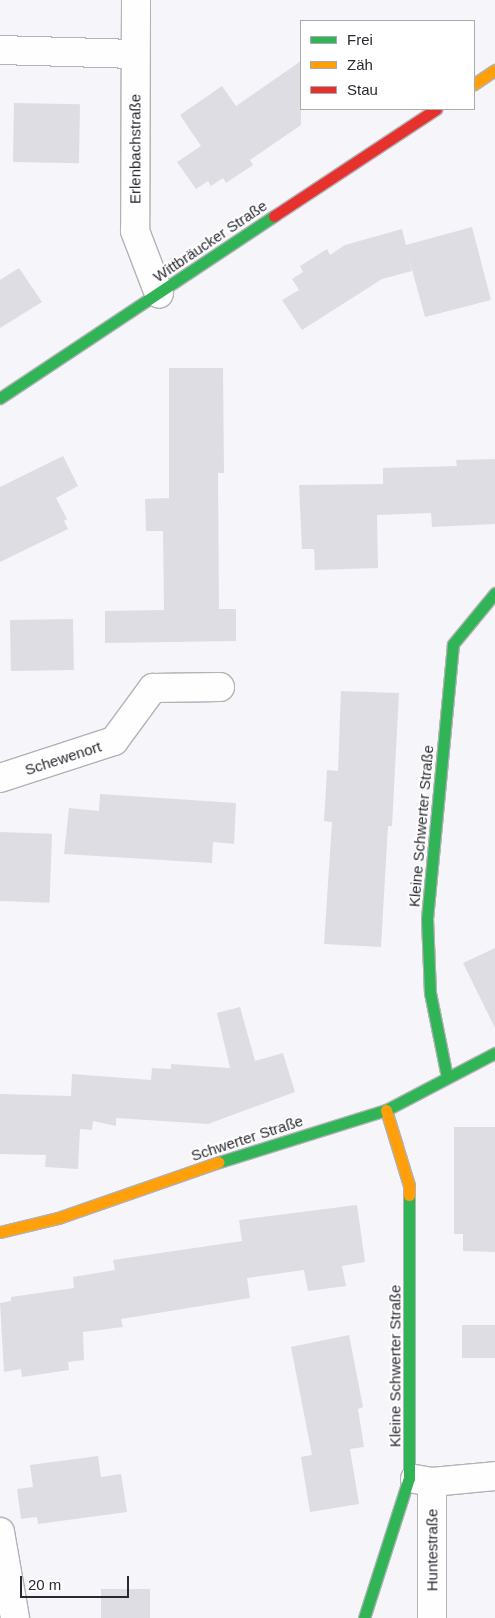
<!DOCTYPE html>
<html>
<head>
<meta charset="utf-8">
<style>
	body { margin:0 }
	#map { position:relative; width:495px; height:1618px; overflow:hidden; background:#f5f5fa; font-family:Helvetica,sans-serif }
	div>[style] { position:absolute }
	.building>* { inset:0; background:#dddde3; transform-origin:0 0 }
	.roads { filter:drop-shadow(1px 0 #b2b2b8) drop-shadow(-1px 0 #b2b2b8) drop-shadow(0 1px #b2b2b8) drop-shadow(0 -1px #b2b2b8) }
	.street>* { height:28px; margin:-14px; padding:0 14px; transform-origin:14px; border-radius:14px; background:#fefefe }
	.fast>* { height:11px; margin:-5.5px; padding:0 5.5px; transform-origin:5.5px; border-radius:5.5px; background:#30b455 }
	.slow>* { height:11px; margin:-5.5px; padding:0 5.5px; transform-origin:5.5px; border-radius:5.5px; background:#ff9f0a }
	.jam>* { height:11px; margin:-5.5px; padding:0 5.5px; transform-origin:5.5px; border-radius:5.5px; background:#e5322d }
	span { translate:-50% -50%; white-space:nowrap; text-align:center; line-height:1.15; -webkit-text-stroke:4px #fff; paint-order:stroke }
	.street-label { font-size:15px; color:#292a31 }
	.legend { position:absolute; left:300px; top:20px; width:175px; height:90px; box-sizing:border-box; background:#fff; border:1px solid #a9aaad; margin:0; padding:6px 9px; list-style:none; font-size:15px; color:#292a31 }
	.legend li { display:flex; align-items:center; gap:10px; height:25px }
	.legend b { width:25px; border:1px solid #a9aaad }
	.scale { position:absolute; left:20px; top:1576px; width:109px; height:22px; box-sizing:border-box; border:2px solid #292a31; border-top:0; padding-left:6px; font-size:15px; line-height:18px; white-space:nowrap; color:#292a31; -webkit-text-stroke:4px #fff; paint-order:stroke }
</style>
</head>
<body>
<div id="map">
	<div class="building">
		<div style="clip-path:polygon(301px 61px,301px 125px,250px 160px,253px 165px,226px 183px,223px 178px,211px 186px,208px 181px,196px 189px,177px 162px,201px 146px,180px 115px,222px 86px,236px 106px)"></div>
		<div style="left:14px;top:103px;width:66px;height:59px;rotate:1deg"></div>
		<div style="clip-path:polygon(472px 227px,491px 300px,425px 317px,408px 255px,412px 271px,382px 279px,302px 330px,282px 300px,299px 290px,292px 279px,303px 272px,300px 266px,327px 249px,330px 255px,345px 245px,402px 229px,406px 245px)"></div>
		<div style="clip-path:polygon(19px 268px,42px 302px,0 328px,0 280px)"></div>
		<div style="clip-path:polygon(169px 368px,223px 368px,224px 473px,218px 473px,219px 609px,236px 609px,236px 641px,105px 643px,105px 611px,164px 610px,163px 531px,146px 531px,145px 499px,169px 498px)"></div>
		<div style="clip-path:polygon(63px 456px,78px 486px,56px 498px,67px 519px,64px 521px,68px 529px,0 562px,0 487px)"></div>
		<div style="clip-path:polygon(495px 459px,495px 524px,432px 527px,431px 513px,377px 515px,378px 568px,315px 570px,314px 549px,302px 549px,299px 485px,383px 484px,383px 468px,457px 466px,456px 460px)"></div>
		<div style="left:73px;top:619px;width:51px;height:63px;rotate:89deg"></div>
		<div style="clip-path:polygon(341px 691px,399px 693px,392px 826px,388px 826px,381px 947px,324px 944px,332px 822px,324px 821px,327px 770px,338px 771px)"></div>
		<div style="clip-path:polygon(100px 794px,236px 803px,234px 844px,213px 842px,212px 863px,64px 854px,69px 808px,99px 811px)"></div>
		<div style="left:0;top:832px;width:52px;height:69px;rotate:2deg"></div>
		<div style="clip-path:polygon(495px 948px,495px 1028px,463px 963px)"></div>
		<div style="clip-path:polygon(240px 1007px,255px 1061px,283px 1053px,295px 1092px,208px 1124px,116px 1118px,116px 1126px,93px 1121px,92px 1130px,80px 1129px,78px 1169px,45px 1167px,46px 1155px,0 1154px,0 1094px,71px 1096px,72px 1074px,151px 1080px,152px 1068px,171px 1069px,171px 1064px,230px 1068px,217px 1013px)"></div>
		<div style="clip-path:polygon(454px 1127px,495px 1127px,495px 1252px,463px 1251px,463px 1234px,454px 1234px)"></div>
		<div style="clip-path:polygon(357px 1205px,365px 1262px,342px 1266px,346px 1286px,308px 1291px,304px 1270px,247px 1278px,250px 1298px,121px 1319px,123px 1327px,83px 1332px,84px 1360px,68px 1362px,69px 1370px,22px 1377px,21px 1369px,4px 1372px,0 1303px,11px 1301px,11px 1297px,74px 1288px,73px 1277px,115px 1270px,113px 1260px,242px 1241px,239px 1220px)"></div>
		<div style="left:462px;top:1325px;width:33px;height:33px"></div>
		<div style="clip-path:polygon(349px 1335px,363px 1407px,358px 1409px,364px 1447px,350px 1449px,359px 1504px,310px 1512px,301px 1457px,312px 1455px,291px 1347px)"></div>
		<div style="clip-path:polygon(98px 1456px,101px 1477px,121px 1474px,127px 1512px,38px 1524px,37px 1517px,21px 1519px,17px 1489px,33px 1487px,30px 1465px)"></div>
		<div style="left:101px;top:1589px;width:49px;height:29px"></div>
	</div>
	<div class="roads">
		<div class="street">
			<div style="left:136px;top:0;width:231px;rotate:90.2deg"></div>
			<div style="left:135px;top:231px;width:67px;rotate:69.1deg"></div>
			<div style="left:0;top:50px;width:135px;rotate:1.7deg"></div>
			<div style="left:0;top:778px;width:120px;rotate:-18deg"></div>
			<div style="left:114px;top:741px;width:66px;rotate:-53.7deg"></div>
			<div style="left:153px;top:688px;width:67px;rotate:-0.9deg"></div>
			<div style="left:415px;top:1479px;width:17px;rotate:10deg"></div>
			<div style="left:432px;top:1482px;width:63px;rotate:-5.4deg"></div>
			<div style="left:432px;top:1482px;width:136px;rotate:90deg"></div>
			<div style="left:0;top:1532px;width:87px;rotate:80.1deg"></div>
		</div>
		<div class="fast">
			<div style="left:0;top:398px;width:329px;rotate:-33.6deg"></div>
			<div style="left:447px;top:1077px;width:86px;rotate:-101.4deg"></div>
			<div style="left:430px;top:993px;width:74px;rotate:-92.3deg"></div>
			<div style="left:427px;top:919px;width:276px;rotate:-84.6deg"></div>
			<div style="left:453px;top:644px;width:66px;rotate:-50.5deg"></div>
			<div style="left:219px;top:1162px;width:175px;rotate:-17.3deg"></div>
			<div style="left:386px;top:1110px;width:123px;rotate:-27.6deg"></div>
			<div style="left:364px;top:1618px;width:147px;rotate:-72.2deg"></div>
			<div style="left:409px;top:1478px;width:283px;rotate:-90deg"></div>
		</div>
		<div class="slow">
			<div style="left:474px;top:84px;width:25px;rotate:-34deg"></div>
			<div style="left:386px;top:1110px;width:78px;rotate:73deg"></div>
			<div style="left:409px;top:1185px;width:10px;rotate:90deg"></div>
			<div style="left:0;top:1232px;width:60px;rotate:-13.6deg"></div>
			<div style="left:58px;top:1218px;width:170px;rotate:-19.2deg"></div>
		</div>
		<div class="jam">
			<div style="left:274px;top:216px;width:194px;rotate:-33.4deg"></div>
		</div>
	</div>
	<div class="street-label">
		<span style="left:135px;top:149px;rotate:-90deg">Erlenbachstraße</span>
		<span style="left:210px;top:241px;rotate:-34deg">Wittbräucker Straße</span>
		<span style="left:63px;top:758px;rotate:-18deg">Schewenort</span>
		<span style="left:421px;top:826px;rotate:-85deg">Kleine Schwerter Straße</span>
		<span style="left:247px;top:1138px;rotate:-18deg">Schwerter Straße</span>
		<span style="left:395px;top:1366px;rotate:-90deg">Kleine Schwerter Straße</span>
		<span style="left:432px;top:1550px;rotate:-90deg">Huntestraße</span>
	</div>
	<ul class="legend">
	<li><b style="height:6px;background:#30b455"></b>Frei</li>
	<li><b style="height:6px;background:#ff9f0a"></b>Zäh</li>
	<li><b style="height:6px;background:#e5322d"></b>Stau</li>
	</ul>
	<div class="scale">20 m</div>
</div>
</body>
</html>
